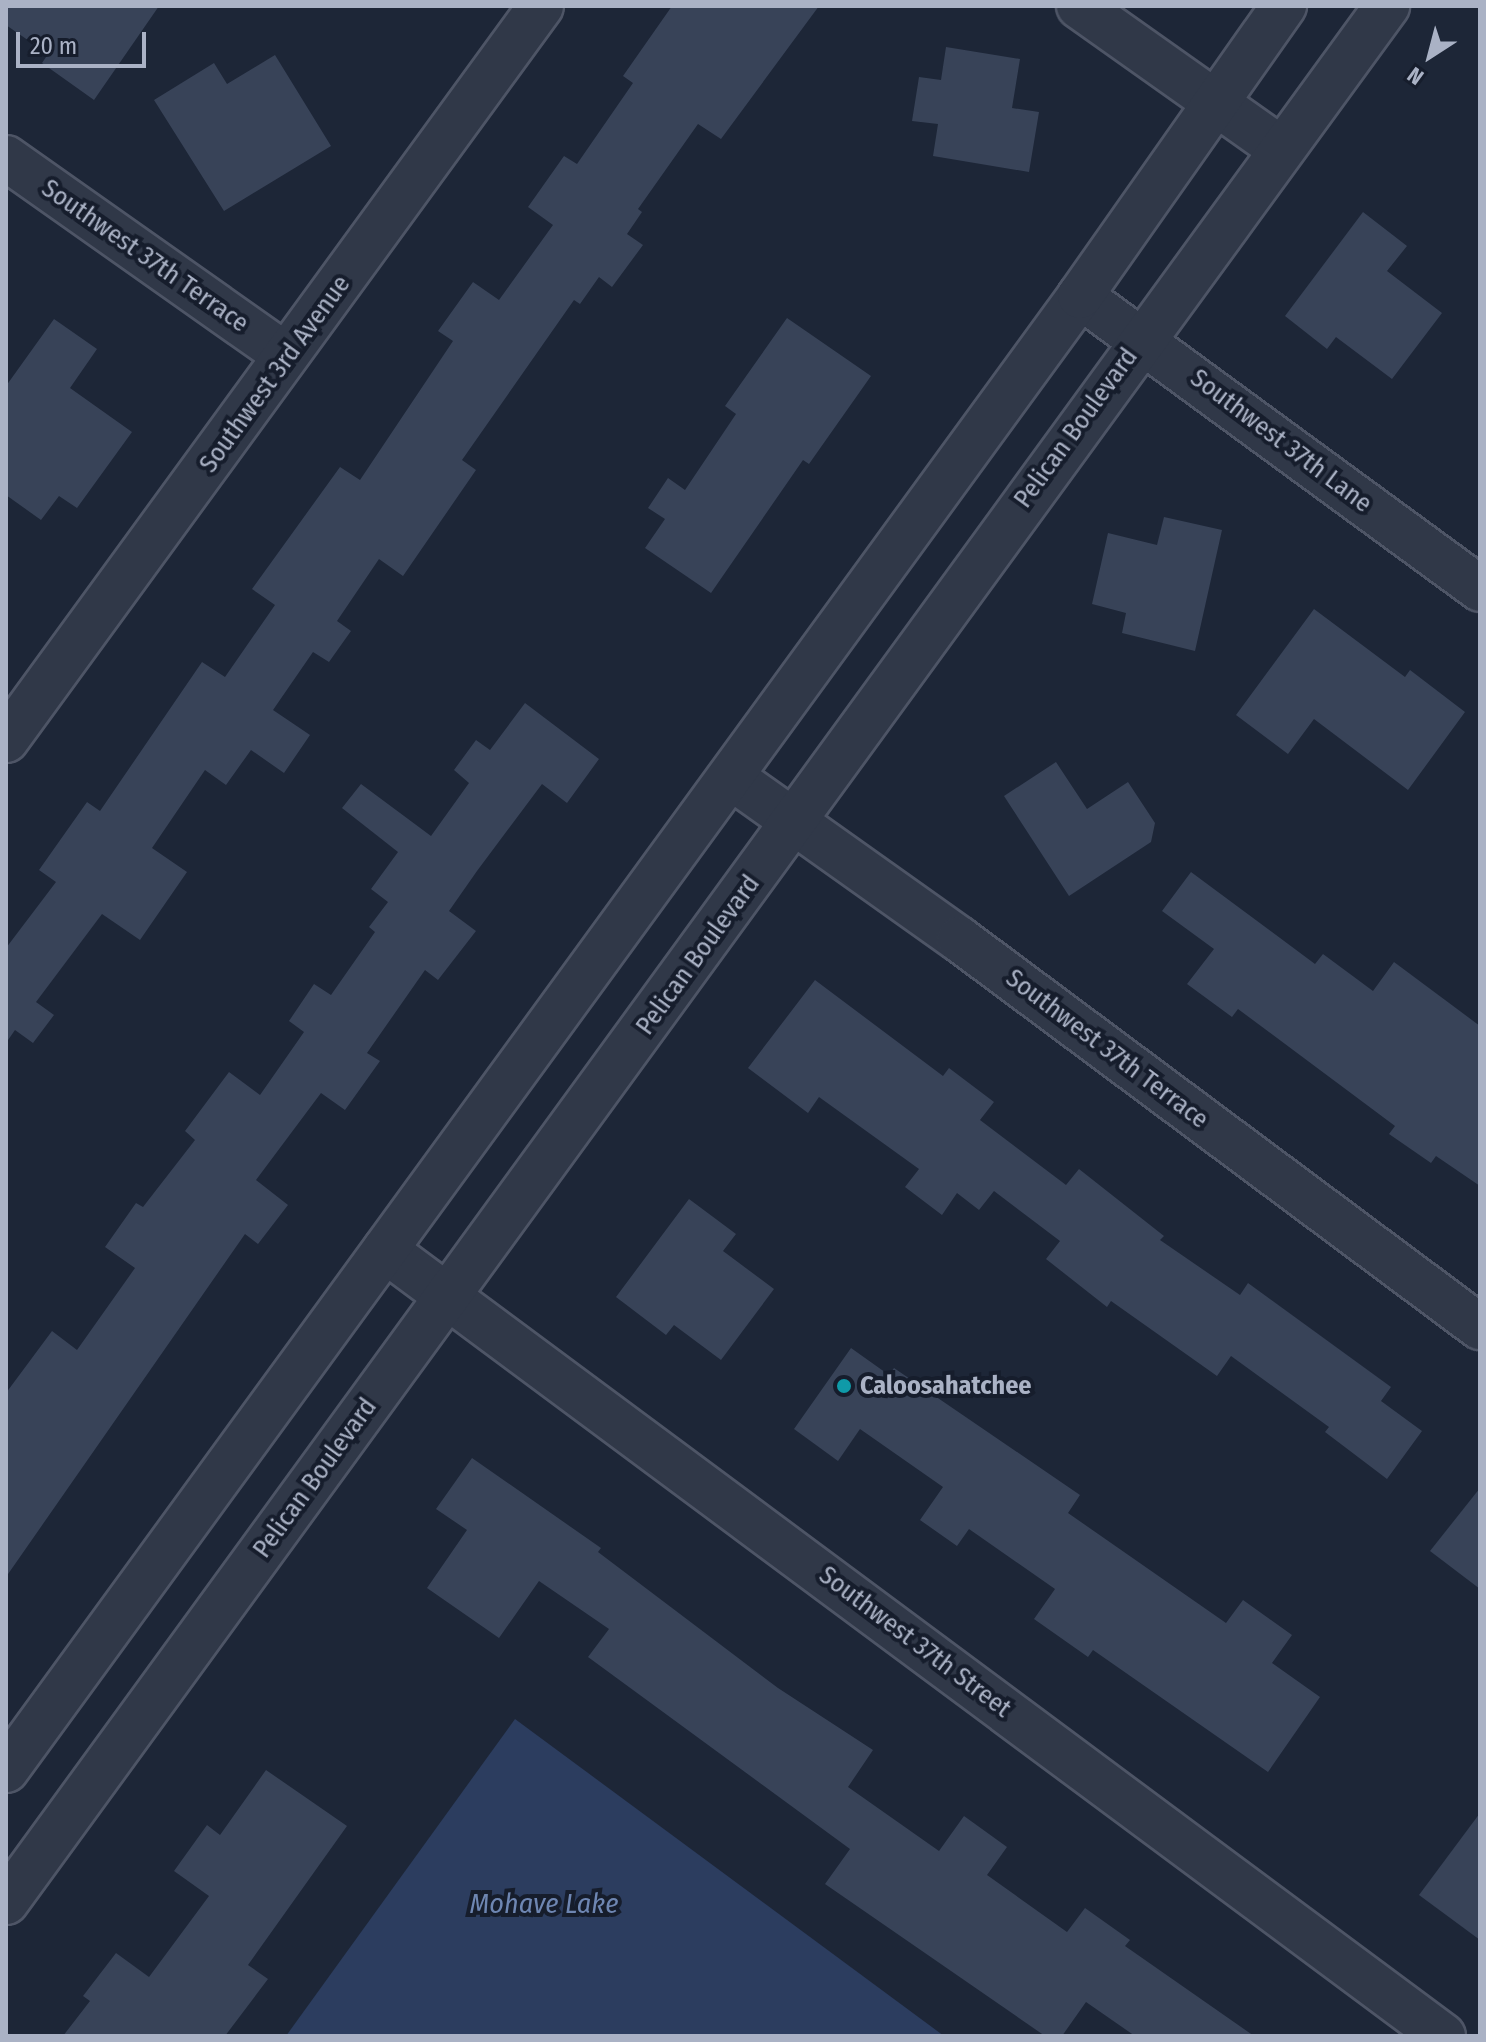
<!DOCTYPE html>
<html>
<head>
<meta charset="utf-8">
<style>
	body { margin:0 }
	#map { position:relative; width:1486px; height:2042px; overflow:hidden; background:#1d2637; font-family:"Fira Sans Condensed",sans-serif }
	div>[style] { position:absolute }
	.water>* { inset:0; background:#2c3d5f }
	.building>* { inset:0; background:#384358 }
	.roads { filter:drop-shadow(2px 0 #4e5566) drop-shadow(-2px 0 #4e5566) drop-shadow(0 2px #4e5566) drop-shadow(0 -2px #4e5566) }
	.minor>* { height:44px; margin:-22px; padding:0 22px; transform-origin:22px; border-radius:22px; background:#303848 }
	.dots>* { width:22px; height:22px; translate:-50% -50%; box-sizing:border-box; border:4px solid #161d2c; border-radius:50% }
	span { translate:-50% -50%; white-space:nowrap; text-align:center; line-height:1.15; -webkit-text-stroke:8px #161d2c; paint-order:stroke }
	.street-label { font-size:26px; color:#aab2c5 }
	.poi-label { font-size:26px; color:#aab2c5; font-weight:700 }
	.left { translate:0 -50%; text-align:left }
	.water-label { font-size:28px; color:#6e86b2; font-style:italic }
	.frame { position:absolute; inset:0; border:8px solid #aab2c5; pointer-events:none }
	.north { position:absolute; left:1390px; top:16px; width:80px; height:80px; -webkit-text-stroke:6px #161d2c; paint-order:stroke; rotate:216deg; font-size:22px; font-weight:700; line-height:32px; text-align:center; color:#aab2c5 }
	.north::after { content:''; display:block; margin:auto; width:28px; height:36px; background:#aab2c5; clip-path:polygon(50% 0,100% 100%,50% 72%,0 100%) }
	.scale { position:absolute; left:16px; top:32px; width:130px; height:36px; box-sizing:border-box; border:4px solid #aab2c5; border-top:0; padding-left:10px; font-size:24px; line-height:28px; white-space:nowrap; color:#aab2c5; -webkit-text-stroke:6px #161d2c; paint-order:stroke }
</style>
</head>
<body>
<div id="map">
	<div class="water">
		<div style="clip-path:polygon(515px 1719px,944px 2036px,286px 2036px)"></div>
	</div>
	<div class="building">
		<div style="clip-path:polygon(6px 6px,159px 6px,94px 100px,42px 63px,48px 54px,6px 25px)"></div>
		<div style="clip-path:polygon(672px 6px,819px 6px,721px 139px,698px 124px,638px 209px,642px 212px,627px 234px,643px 245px,612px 287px,599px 277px,580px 304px,574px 300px,462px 460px,476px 470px,403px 576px,379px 559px,337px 621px,351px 631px,329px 662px,313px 652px,273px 710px,310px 735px,284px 773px,251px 750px,226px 785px,205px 770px,152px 848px,187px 872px,140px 940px,102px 914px,36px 1002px,54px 1015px,33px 1043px,15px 1030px,6px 1043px,6px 948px,56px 882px,39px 870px,87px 802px,100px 811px,202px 662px,225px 677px,275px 605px,252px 589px,340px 467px,360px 480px,453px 341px,438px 331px,473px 282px,499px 300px,553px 225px,528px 207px,564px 156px,577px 164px,633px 83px,623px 76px)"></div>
		<div style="clip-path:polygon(946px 47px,1020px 59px,1012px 108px,1039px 112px,1029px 172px,933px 156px,938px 124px,912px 121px,919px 77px,941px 80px)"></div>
		<div style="clip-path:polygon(275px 55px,331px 146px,224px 211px,154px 100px,214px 63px,227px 84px)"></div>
		<div style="clip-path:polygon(1363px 212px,1407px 246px,1387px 271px,1442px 313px,1392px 379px,1336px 337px,1327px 349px,1285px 316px)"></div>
		<div style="clip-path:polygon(787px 318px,871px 376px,809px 464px,803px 460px,711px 593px,645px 548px,665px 519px,648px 508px,668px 478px,685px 490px,736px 414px,725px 406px)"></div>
		<div style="clip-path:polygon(54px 319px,97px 349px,70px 388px,132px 432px,77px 508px,59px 496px,41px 520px,6px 495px,6px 386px)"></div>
		<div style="clip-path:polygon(1164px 517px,1222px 530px,1195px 651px,1122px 633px,1126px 613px,1092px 604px,1108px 533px,1157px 545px)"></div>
		<div style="clip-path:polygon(1314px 609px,1405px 677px,1410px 670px,1465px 712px,1408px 790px,1314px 719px,1288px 754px,1236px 715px)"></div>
		<div style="clip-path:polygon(525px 703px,599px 759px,567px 803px,542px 784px,477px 871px,449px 911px,476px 931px,438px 980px,425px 970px,367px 1053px,380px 1061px,345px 1110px,321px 1093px,256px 1180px,288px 1205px,258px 1244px,245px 1234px,6px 1577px,6px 1393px,52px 1331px,77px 1350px,135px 1268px,105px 1247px,136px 1203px,143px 1207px,195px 1140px,185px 1131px,229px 1072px,260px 1095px,304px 1032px,289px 1021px,314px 984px,331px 995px,375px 932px,369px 927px,388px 902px,371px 889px,398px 852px,342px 808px,361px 784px,431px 836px,469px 783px,454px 770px,476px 740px,490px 750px)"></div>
		<div style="clip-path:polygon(1056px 762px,1087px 809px,1128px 782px,1155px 823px,1151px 842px,1069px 896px,1004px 796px)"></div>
		<div style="clip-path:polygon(1191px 872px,1315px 964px,1323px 954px,1373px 991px,1394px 962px,1480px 1026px,1480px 1186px,1436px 1156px,1431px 1163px,1389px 1134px,1395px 1126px,1238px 1009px,1232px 1017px,1187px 984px,1214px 949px,1162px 911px)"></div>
		<div style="clip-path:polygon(815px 980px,943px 1076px,949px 1068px,994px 1102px,980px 1120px,1066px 1185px,1079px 1169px,1164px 1236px,1160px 1240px,1240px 1295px,1248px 1283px,1391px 1387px,1381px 1401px,1422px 1431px,1387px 1479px,1325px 1432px,1329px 1427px,1231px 1356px,1217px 1376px,1111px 1301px,1107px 1307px,1046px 1259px,1060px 1241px,994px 1191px,979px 1210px,957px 1193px,942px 1215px,905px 1187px,919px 1169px,819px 1097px,808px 1113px,748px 1068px)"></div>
		<div style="clip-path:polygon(689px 1199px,736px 1234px,723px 1251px,774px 1289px,721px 1360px,674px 1325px,666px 1335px,616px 1297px)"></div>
		<div style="clip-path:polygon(851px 1348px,889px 1375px,894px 1368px,1080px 1495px,1068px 1513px,1226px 1623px,1243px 1600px,1292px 1635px,1272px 1663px,1320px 1697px,1268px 1772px,1093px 1650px,1088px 1657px,1034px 1619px,1055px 1589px,969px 1529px,957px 1546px,920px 1520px,943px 1487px,860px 1429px,838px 1461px,794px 1429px)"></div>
		<div style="clip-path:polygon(472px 1458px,601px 1548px,598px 1552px,778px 1688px,873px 1750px,848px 1787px,939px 1851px,964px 1816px,1007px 1847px,987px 1875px,1067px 1932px,1085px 1908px,1130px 1940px,1125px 1946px,1254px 2036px,1135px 2036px,1086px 2002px,1062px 2036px,1045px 2036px,825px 1884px,850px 1849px,588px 1657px,609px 1629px,539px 1581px,499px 1638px,427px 1588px,467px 1530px,436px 1509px)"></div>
		<div style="clip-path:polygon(1480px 1488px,1480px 1589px,1430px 1551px)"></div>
		<div style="clip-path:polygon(266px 1770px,347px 1826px,248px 1965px,268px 1979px,225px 2036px,63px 2036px,90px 2001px,83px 1996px,116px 1953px,149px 1977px,209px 1896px,174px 1871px,207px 1825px,220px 1835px)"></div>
		<div style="clip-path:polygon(1480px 1813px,1480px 1940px,1419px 1895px)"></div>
	</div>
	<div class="roads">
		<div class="minor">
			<div style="left:1079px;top:6px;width:247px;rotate:35.3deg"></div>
			<div style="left:6px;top:158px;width:342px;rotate:35.2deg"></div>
			<div style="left:1080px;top:296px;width:496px;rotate:36.2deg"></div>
			<div style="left:6px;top:740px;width:908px;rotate:-53.91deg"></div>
			<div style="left:731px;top:777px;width:280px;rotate:35.4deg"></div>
			<div style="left:959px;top:939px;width:650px;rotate:36.68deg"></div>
			<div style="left:385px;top:1250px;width:1318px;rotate:36.61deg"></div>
			<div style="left:6px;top:1770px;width:1824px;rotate:-53.92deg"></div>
			<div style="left:1080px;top:296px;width:355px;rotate:-54.9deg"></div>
			<div style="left:6px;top:1902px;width:2346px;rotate:-53.93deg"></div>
		</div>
	</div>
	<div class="dots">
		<div style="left:844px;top:1386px;background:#0f9aa8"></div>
	</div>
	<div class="street-label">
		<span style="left:145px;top:256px;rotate:35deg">Southwest 37th Terrace</span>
		<span style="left:275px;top:374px;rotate:-54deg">Southwest 3rd Avenue</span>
		<span style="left:1076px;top:428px;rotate:-54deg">Pelican Boulevard</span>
		<span style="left:1281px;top:441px;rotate:37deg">Southwest 37th Lane</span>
		<span style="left:698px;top:955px;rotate:-54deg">Pelican Boulevard</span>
		<span style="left:1107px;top:1049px;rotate:37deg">Southwest 37th Terrace</span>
		<span style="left:315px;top:1478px;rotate:-54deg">Pelican Boulevard</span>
		<span style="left:915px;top:1642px;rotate:37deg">Southwest 37th Street</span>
	</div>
	<div class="poi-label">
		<span class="left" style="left:860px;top:1386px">Caloosahatchee</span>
	</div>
	<div class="water-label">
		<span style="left:544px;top:1904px">Mohave Lake</span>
	</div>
	<div class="frame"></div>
	<div class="north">N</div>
	<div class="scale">20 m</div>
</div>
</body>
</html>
